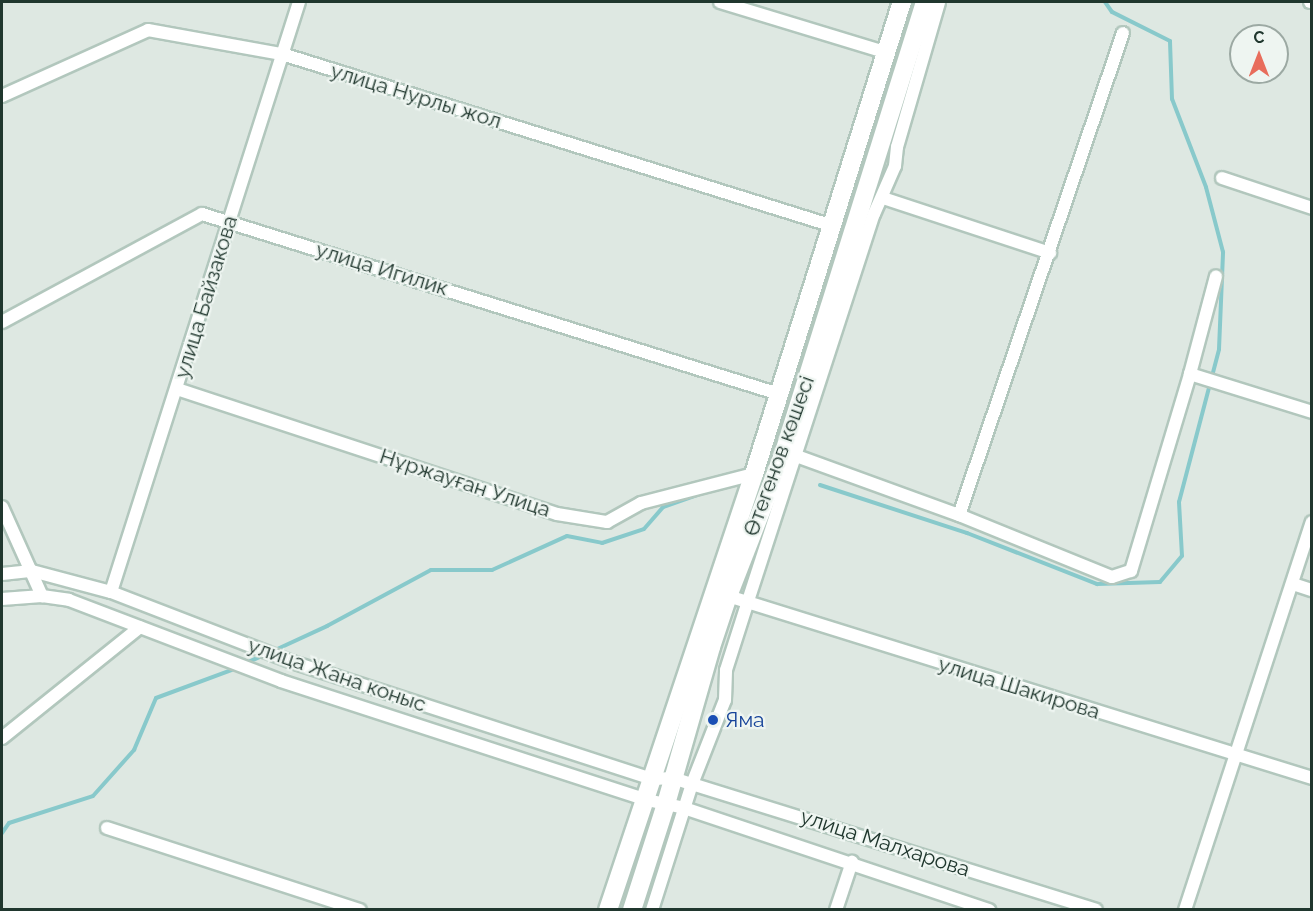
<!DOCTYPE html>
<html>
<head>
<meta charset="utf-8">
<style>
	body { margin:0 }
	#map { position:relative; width:1313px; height:911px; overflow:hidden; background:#dee8e2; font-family:Raleway,sans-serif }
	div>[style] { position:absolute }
	.green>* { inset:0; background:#b8d9bc; transform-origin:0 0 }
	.stream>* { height:4px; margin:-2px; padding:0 2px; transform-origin:2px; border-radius:2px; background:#88c9cb }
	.roads { filter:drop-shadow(2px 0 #b2c7bd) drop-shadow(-2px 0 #b2c7bd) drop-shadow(0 2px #b2c7bd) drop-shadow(0 -2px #b2c7bd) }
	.street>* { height:12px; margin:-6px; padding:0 6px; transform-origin:6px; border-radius:6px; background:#fff }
	.secondary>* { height:18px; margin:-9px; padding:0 9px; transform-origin:9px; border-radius:9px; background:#fff }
	.dots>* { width:16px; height:16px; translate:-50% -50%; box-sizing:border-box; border:3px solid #eef5f1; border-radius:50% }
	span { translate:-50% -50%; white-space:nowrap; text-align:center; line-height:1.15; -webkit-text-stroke:4.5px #eef5f1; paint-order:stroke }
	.street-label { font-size:21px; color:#20372e }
	.transit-label { font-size:21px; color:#164399 }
	.left { translate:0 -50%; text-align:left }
	.frame { position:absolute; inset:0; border:3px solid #20372e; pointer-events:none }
	.north { position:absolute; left:1229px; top:24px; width:60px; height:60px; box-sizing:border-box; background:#eef5f1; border:2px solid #9ca9a3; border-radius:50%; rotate:0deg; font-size:16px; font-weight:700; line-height:24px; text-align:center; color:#20372e }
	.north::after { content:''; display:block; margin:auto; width:21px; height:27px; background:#e86d5c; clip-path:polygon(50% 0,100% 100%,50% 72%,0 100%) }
</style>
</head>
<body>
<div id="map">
	<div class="green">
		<div style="left:908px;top:2px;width:8px;height:46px"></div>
	</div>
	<div class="stream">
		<div style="left:820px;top:485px;width:155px;rotate:18.1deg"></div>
		<div style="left:967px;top:533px;width:140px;rotate:21.4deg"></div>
		<div style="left:1097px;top:584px;width:63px;rotate:-1.8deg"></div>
		<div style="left:1160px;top:582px;width:34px;rotate:-50deg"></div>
		<div style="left:1182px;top:556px;width:54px;rotate:-93.2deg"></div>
		<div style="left:1179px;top:502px;width:158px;rotate:-75.3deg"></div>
		<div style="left:1219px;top:349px;width:97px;rotate:-87.6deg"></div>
		<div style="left:1223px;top:252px;width:67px;rotate:-104.7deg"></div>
		<div style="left:1206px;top:187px;width:94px;rotate:-111.1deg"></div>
		<div style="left:1172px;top:99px;width:58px;rotate:-92deg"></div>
		<div style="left:1170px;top:41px;width:65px;rotate:-153.4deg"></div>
		<div style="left:1112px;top:12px;width:12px;rotate:-125deg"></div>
		<div style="left:273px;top:651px;width:60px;rotate:-24.8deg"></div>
		<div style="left:327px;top:626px;width:118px;rotate:-28.3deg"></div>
		<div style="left:431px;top:570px;width:61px"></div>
		<div style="left:492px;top:570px;width:82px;rotate:-24.4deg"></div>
		<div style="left:567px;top:536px;width:36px;rotate:11deg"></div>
		<div style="left:602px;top:543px;width:44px;rotate:-18.4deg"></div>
		<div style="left:644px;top:529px;width:29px;rotate:-49deg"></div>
		<div style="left:663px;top:507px;width:42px;rotate:-19.3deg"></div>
		<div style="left:246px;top:663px;width:20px;rotate:-24deg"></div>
		<div style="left:2px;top:833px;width:12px;rotate:-55deg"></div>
		<div style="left:9px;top:823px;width:88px;rotate:-17.8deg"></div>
		<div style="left:93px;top:796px;width:62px;rotate:-48.3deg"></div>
		<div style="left:134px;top:750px;width:56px;rotate:-67.1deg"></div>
		<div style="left:156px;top:698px;width:86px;rotate:-20.3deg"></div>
	</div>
	<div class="roads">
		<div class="street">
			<div style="left:720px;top:2px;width:172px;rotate:16.9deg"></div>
			<div style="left:1310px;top:2px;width:2px"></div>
			<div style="left:2px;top:96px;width:160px;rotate:-24.3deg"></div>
			<div style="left:148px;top:30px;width:136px;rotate:10.2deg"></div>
			<div style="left:282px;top:54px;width:577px;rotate:17.34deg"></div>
			<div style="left:1222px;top:178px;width:95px;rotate:18.4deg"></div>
			<div style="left:883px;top:198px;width:176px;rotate:18.2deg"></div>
			<div style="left:2px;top:322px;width:227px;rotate:-28.4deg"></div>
			<div style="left:202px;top:214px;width:604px;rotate:17.33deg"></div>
			<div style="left:1190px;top:374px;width:128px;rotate:17.3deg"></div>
			<div style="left:177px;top:389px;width:400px;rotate:18.2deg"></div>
			<div style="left:557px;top:514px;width:51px;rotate:9.1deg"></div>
			<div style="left:607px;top:522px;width:39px;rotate:-29deg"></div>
			<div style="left:641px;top:503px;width:117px;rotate:-14.4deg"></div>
			<div style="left:791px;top:454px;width:179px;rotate:20deg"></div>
			<div style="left:959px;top:515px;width:165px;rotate:22.1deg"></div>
			<div style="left:1112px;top:577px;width:20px;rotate:-18deg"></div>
			<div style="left:1131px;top:571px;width:206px;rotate:-73.3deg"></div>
			<div style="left:1190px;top:374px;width:101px;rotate:-75.1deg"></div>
			<div style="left:2px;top:507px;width:98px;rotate:65.8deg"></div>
			<div style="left:959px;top:515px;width:509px;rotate:-71.21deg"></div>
			<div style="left:2px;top:574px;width:30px;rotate:-6deg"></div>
			<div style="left:32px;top:571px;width:82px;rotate:14.9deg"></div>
			<div style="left:111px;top:592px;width:194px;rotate:21.1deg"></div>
			<div style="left:292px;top:662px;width:379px;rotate:18deg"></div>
			<div style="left:653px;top:779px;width:20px;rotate:-3deg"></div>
			<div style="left:673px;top:778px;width:20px;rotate:18deg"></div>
			<div style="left:692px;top:784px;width:423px;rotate:17.3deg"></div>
			<div style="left:1293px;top:584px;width:20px;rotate:18deg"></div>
			<div style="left:111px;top:592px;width:619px;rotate:-72.33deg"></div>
			<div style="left:728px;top:596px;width:612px;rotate:17.31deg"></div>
			<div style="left:2px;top:599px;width:40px;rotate:-4.3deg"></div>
			<div style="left:42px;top:596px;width:27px;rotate:8deg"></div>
			<div style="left:69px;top:600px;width:227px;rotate:20.9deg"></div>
			<div style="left:281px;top:681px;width:385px;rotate:18deg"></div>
			<div style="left:647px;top:800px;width:38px;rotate:12deg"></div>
			<div style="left:684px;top:808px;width:322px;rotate:18.5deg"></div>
			<div style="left:2px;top:738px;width:177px;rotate:-38.8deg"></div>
			<div style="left:107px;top:828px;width:266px;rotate:18deg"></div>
			<div style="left:652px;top:910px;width:132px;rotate:-72.4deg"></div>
			<div style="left:692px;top:784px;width:90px;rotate:-68.6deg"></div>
			<div style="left:725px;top:700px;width:30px;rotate:-88deg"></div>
			<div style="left:726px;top:670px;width:69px;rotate:-72.3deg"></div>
			<div style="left:747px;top:604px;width:410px;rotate:-72deg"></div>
			<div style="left:874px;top:214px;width:52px;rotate:-66.4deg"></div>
			<div style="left:895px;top:166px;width:19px;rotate:-84deg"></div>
			<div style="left:897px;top:147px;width:151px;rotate:-73.8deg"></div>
			<div style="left:836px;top:910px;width:51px;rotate:-71.6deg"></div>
			<div style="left:1185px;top:910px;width:408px;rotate:-71.9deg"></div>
		</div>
		<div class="secondary">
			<div style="left:608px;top:910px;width:460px;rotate:-71.5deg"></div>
			<div style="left:754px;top:474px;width:495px;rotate:-72.6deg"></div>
			<div style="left:632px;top:910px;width:111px;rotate:-72.2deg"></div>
			<div style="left:666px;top:804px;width:163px;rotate:-74deg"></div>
			<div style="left:711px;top:647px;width:54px;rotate:-71.6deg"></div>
			<div style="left:728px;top:596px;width:155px;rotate:-68.7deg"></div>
			<div style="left:784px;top:452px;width:472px;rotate:-72.6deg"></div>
		</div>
	</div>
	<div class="dots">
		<div style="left:713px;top:720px;background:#1a4fb4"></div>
	</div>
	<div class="street-label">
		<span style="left:416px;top:96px;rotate:17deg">улица Нурлы жол</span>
		<span style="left:382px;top:269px;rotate:17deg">улица Игилик</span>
		<span style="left:206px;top:297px;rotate:-73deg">улица Байзакова</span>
		<span style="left:779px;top:456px;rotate:-70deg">Өтегенов көшесі</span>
		<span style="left:465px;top:483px;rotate:18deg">Нұржауған Улица</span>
		<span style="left:337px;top:675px;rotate:19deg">улица Жана коныс</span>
		<span style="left:1019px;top:688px;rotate:17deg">улица Шакирова</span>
		<span style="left:885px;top:843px;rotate:18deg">улица Малхарова</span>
	</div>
	<div class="transit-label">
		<span class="left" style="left:725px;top:720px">Яма</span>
	</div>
	<div class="frame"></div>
	<div class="north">С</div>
</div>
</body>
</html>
